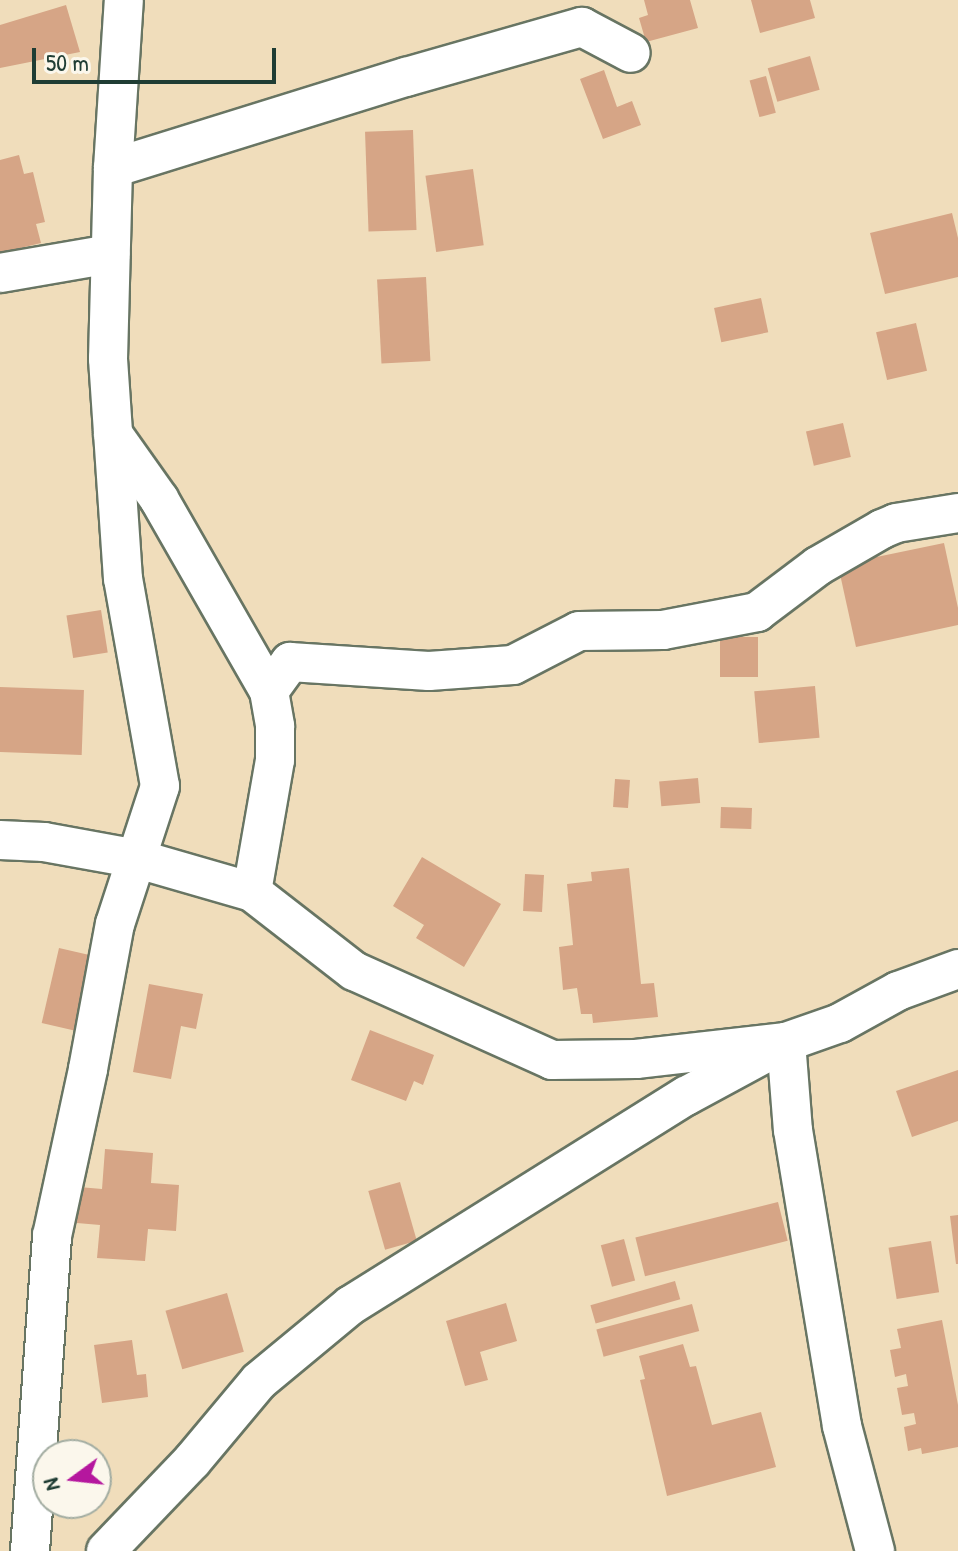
<!DOCTYPE html>
<html>
<head>
<meta charset="utf-8">
<style>
	body { margin:0 }
	#map { position:relative; width:958px; height:1551px; overflow:hidden; background:#f0ddbb; font-family:"Patrick Hand",sans-serif }
	div>[style] { position:absolute }
	.building>* { inset:0; background:#d6a586; transform-origin:0 0 }
	.roads { filter:drop-shadow(2px 0 #687563) drop-shadow(-2px 0 #687563) drop-shadow(0 2px #687563) drop-shadow(0 -2px #687563) }
	.minor>* { height:38px; margin:-19px; padding:0 19px; transform-origin:19px; border-radius:19px; background:#fff }
	span { translate:-50% -50%; white-space:nowrap; text-align:center; line-height:1.15; -webkit-text-stroke:6px #fbf7ec; paint-order:stroke }
	.north { position:absolute; left:32px; top:1439px; width:80px; height:80px; box-sizing:border-box; background:#fbf7ec; border:2px solid #a3ada2; border-radius:50%; rotate:255deg; font-size:22px; font-weight:700; line-height:32px; text-align:center; color:#1f3d34 }
	.north::after { content:''; display:block; margin:auto; width:28px; height:36px; background:#b5179e; clip-path:polygon(50% 0,100% 100%,50% 72%,0 100%) }
	.scale { position:absolute; left:32px; top:48px; width:244px; height:36px; box-sizing:border-box; border:4px solid #1f3d34; border-top:0; padding-left:10px; font-size:24px; line-height:28px; white-space:nowrap; color:#1f3d34; -webkit-text-stroke:6px #fbf7ec; paint-order:stroke }
</style>
</head>
<body>
<div id="map">
	<div class="building">
		<div style="clip-path:polygon(644px 0,690px 0,698px 28px,646px 42px,639px 18px,648px 15px)"></div>
		<div style="clip-path:polygon(751px 0,810px 0,815px 18px,760px 33px)"></div>
		<div style="clip-path:polygon(66px 5px,80px 52px,0 68px,0 25px)"></div>
		<div style="left:810px;top:56px;width:35px;height:44px;rotate:74deg"></div>
		<div style="clip-path:polygon(604px 70px,617px 107px,632px 101px,641px 125px,603px 139px,580px 79px)"></div>
		<div style="left:766px;top:76px;width:38px;height:17px;rotate:75deg"></div>
		<div style="left:413px;top:130px;width:100px;height:48px;rotate:88deg"></div>
		<div style="clip-path:polygon(19px 155px,24px 174px,33px 172px,45px 222px,36px 224px,41px 243px,0 253px,0 160px)"></div>
		<div style="left:473px;top:169px;width:77px;height:48px;rotate:82deg"></div>
		<div style="clip-path:polygon(952px 213px,958px 238px,958px 277px,885px 294px,870px 233px)"></div>
		<div style="left:426px;top:277px;width:84px;height:49px;rotate:87deg"></div>
		<div style="left:761px;top:298px;width:35px;height:48px;rotate:78deg"></div>
		<div style="left:916px;top:323px;width:49px;height:41px;rotate:77deg"></div>
		<div style="left:843px;top:423px;width:35px;height:38px;rotate:77deg"></div>
		<div style="clip-path:polygon(944px 543px,958px 608px,958px 625px,856px 647px,838px 565px)"></div>
		<div style="left:101px;top:610px;width:43px;height:35px;rotate:81deg"></div>
		<div style="left:720px;top:637px;width:38px;height:40px"></div>
		<div style="left:815px;top:686px;width:52px;height:61px;rotate:85deg"></div>
		<div style="left:0;top:687px;width:84px;height:65px;rotate:2deg"></div>
		<div style="left:698px;top:778px;width:25px;height:39px;rotate:85deg"></div>
		<div style="left:615px;top:779px;width:15px;height:28px;rotate:4deg"></div>
		<div style="left:721px;top:807px;width:31px;height:21px;rotate:2deg"></div>
		<div style="clip-path:polygon(422px 857px,501px 904px,464px 967px,416px 938px,424px 925px,393px 906px)"></div>
		<div style="clip-path:polygon(629px 868px,641px 984px,654px 983px,658px 1017px,593px 1023px,592px 1014px,581px 1014px,577px 988px,563px 990px,559px 947px,573px 945px,567px 884px,592px 881px,591px 872px)"></div>
		<div style="left:525px;top:874px;width:19px;height:37px;rotate:3deg"></div>
		<div style="left:59px;top:948px;width:39px;height:77px;rotate:13deg"></div>
		<div style="clip-path:polygon(149px 984px,203px 994px,196px 1029px,181px 1026px,171px 1079px,133px 1072px)"></div>
		<div style="clip-path:polygon(370px 1030px,434px 1055px,423px 1085px,414px 1081px,406px 1101px,351px 1080px)"></div>
		<div style="clip-path:polygon(958px 1070px,958px 1121px,912px 1137px,896px 1091px)"></div>
		<div style="clip-path:polygon(105px 1149px,153px 1153px,151px 1183px,179px 1185px,176px 1231px,148px 1229px,145px 1261px,97px 1258px,100px 1225px,77px 1223px,79px 1187px,102px 1189px)"></div>
		<div style="left:400px;top:1182px;width:61px;height:33px;rotate:74deg"></div>
		<div style="left:778px;top:1202px;width:40px;height:147px;rotate:76deg"></div>
		<div style="clip-path:polygon(958px 1215px,958px 1264px,956px 1264px,950px 1216px)"></div>
		<div style="left:624px;top:1239px;width:43px;height:24px;rotate:75deg"></div>
		<div style="left:931px;top:1241px;width:52px;height:43px;rotate:81deg"></div>
		<div style="left:675px;top:1281px;width:19px;height:88px;rotate:74deg"></div>
		<div style="left:227px;top:1293px;width:61px;height:64px;rotate:74deg"></div>
		<div style="clip-path:polygon(506px 1303px,517px 1341px,480px 1352px,488px 1380px,465px 1386px,446px 1321px)"></div>
		<div style="left:692px;top:1304px;width:28px;height:99px;rotate:75deg"></div>
		<div style="clip-path:polygon(942px 1320px,958px 1405px,958px 1447px,922px 1454px,921px 1448px,908px 1451px,904px 1427px,916px 1424px,914px 1413px,902px 1415px,897px 1388px,908px 1386px,906px 1374px,895px 1377px,890px 1350px,901px 1348px,897px 1329px)"></div>
		<div style="clip-path:polygon(132px 1340px,137px 1375px,146px 1374px,148px 1397px,102px 1403px,94px 1345px)"></div>
		<div style="clip-path:polygon(683px 1344px,690px 1367px,696px 1366px,712px 1425px,761px 1412px,776px 1467px,667px 1496px,640px 1380px,645px 1379px,639px 1356px)"></div>
	</div>
	<div class="roads">
		<div class="minor">
			<div style="left:113px;top:168px;width:307px;rotate:-17.3deg"></div>
			<div style="left:406px;top:77px;width:183px;rotate:-15.9deg"></div>
			<div style="left:582px;top:27px;width:55px;rotate:28deg"></div>
			<div style="left:0;top:273px;width:112px;rotate:-9.8deg"></div>
			<div style="left:113px;top:434px;width:80px;rotate:54.7deg"></div>
			<div style="left:159px;top:499px;width:221px;rotate:60.2deg"></div>
			<div style="left:269px;top:691px;width:36px;rotate:80deg"></div>
			<div style="left:275px;top:726px;width:34px;rotate:90deg"></div>
			<div style="left:275px;top:760px;width:134px;rotate:99.9deg"></div>
			<div style="left:269px;top:691px;width:36px;rotate:-54deg"></div>
			<div style="left:290px;top:662px;width:139px;rotate:3.7deg"></div>
			<div style="left:429px;top:671px;width:84px;rotate:-4.1deg"></div>
			<div style="left:513px;top:665px;width:74px;rotate:-27.3deg"></div>
			<div style="left:579px;top:631px;width:84px;rotate:-0.7deg"></div>
			<div style="left:663px;top:630px;width:96px;rotate:-10.8deg"></div>
			<div style="left:757px;top:612px;width:76px;rotate:-37deg"></div>
			<div style="left:818px;top:566px;width:74px;rotate:-30deg"></div>
			<div style="left:882px;top:529px;width:15px;rotate:-23deg"></div>
			<div style="left:896px;top:523px;width:63px;rotate:-9.2deg"></div>
			<div style="left:0;top:840px;width:44px;rotate:2.6deg"></div>
			<div style="left:44px;top:842px;width:96px;rotate:10.3deg"></div>
			<div style="left:138px;top:859px;width:119px;rotate:16.1deg"></div>
			<div style="left:252px;top:892px;width:129px;rotate:37.8deg"></div>
			<div style="left:354px;top:971px;width:217px;rotate:24.2deg"></div>
			<div style="left:552px;top:1060px;width:84px;rotate:-0.7deg"></div>
			<div style="left:636px;top:1059px;width:151px;rotate:-6.5deg"></div>
			<div style="left:786px;top:1042px;width:88px;rotate:85.5deg"></div>
			<div style="left:793px;top:1130px;width:300px;rotate:80.6deg"></div>
			<div style="left:842px;top:1426px;width:129px;rotate:75.2deg"></div>
			<div style="left:30px;top:1551px;width:316px;rotate:-86deg"></div>
			<div style="left:52px;top:1236px;width:171px;rotate:-77.8deg"></div>
			<div style="left:88px;top:1069px;width:147px;rotate:-79.5deg"></div>
			<div style="left:115px;top:924px;width:145px;rotate:-71.9deg"></div>
			<div style="left:160px;top:786px;width:210px;rotate:-100.1deg"></div>
			<div style="left:123px;top:579px;width:221px;rotate:-93.9deg"></div>
			<div style="left:108px;top:359px;width:191px;rotate:-88.5deg"></div>
			<div style="left:113px;top:168px;width:168px;rotate:-86.3deg"></div>
			<div style="left:106px;top:1551px;width:124px;rotate:-46.3deg"></div>
			<div style="left:192px;top:1461px;width:104px;rotate:-50.1deg"></div>
			<div style="left:259px;top:1381px;width:119px;rotate:-39.6deg"></div>
			<div style="left:351px;top:1305px;width:395px;rotate:-32deg"></div>
			<div style="left:686px;top:1096px;width:114px;rotate:-28.4deg"></div>
			<div style="left:786px;top:1042px;width:57px;rotate:-19.4deg"></div>
			<div style="left:840px;top:1023px;width:66px;rotate:-28.9deg"></div>
			<div style="left:898px;top:991px;width:64px;rotate:-20.1deg"></div>
		</div>
	</div>
	<div class="north">N</div>
	<div class="scale">50 m</div>
</div>
</body>
</html>
